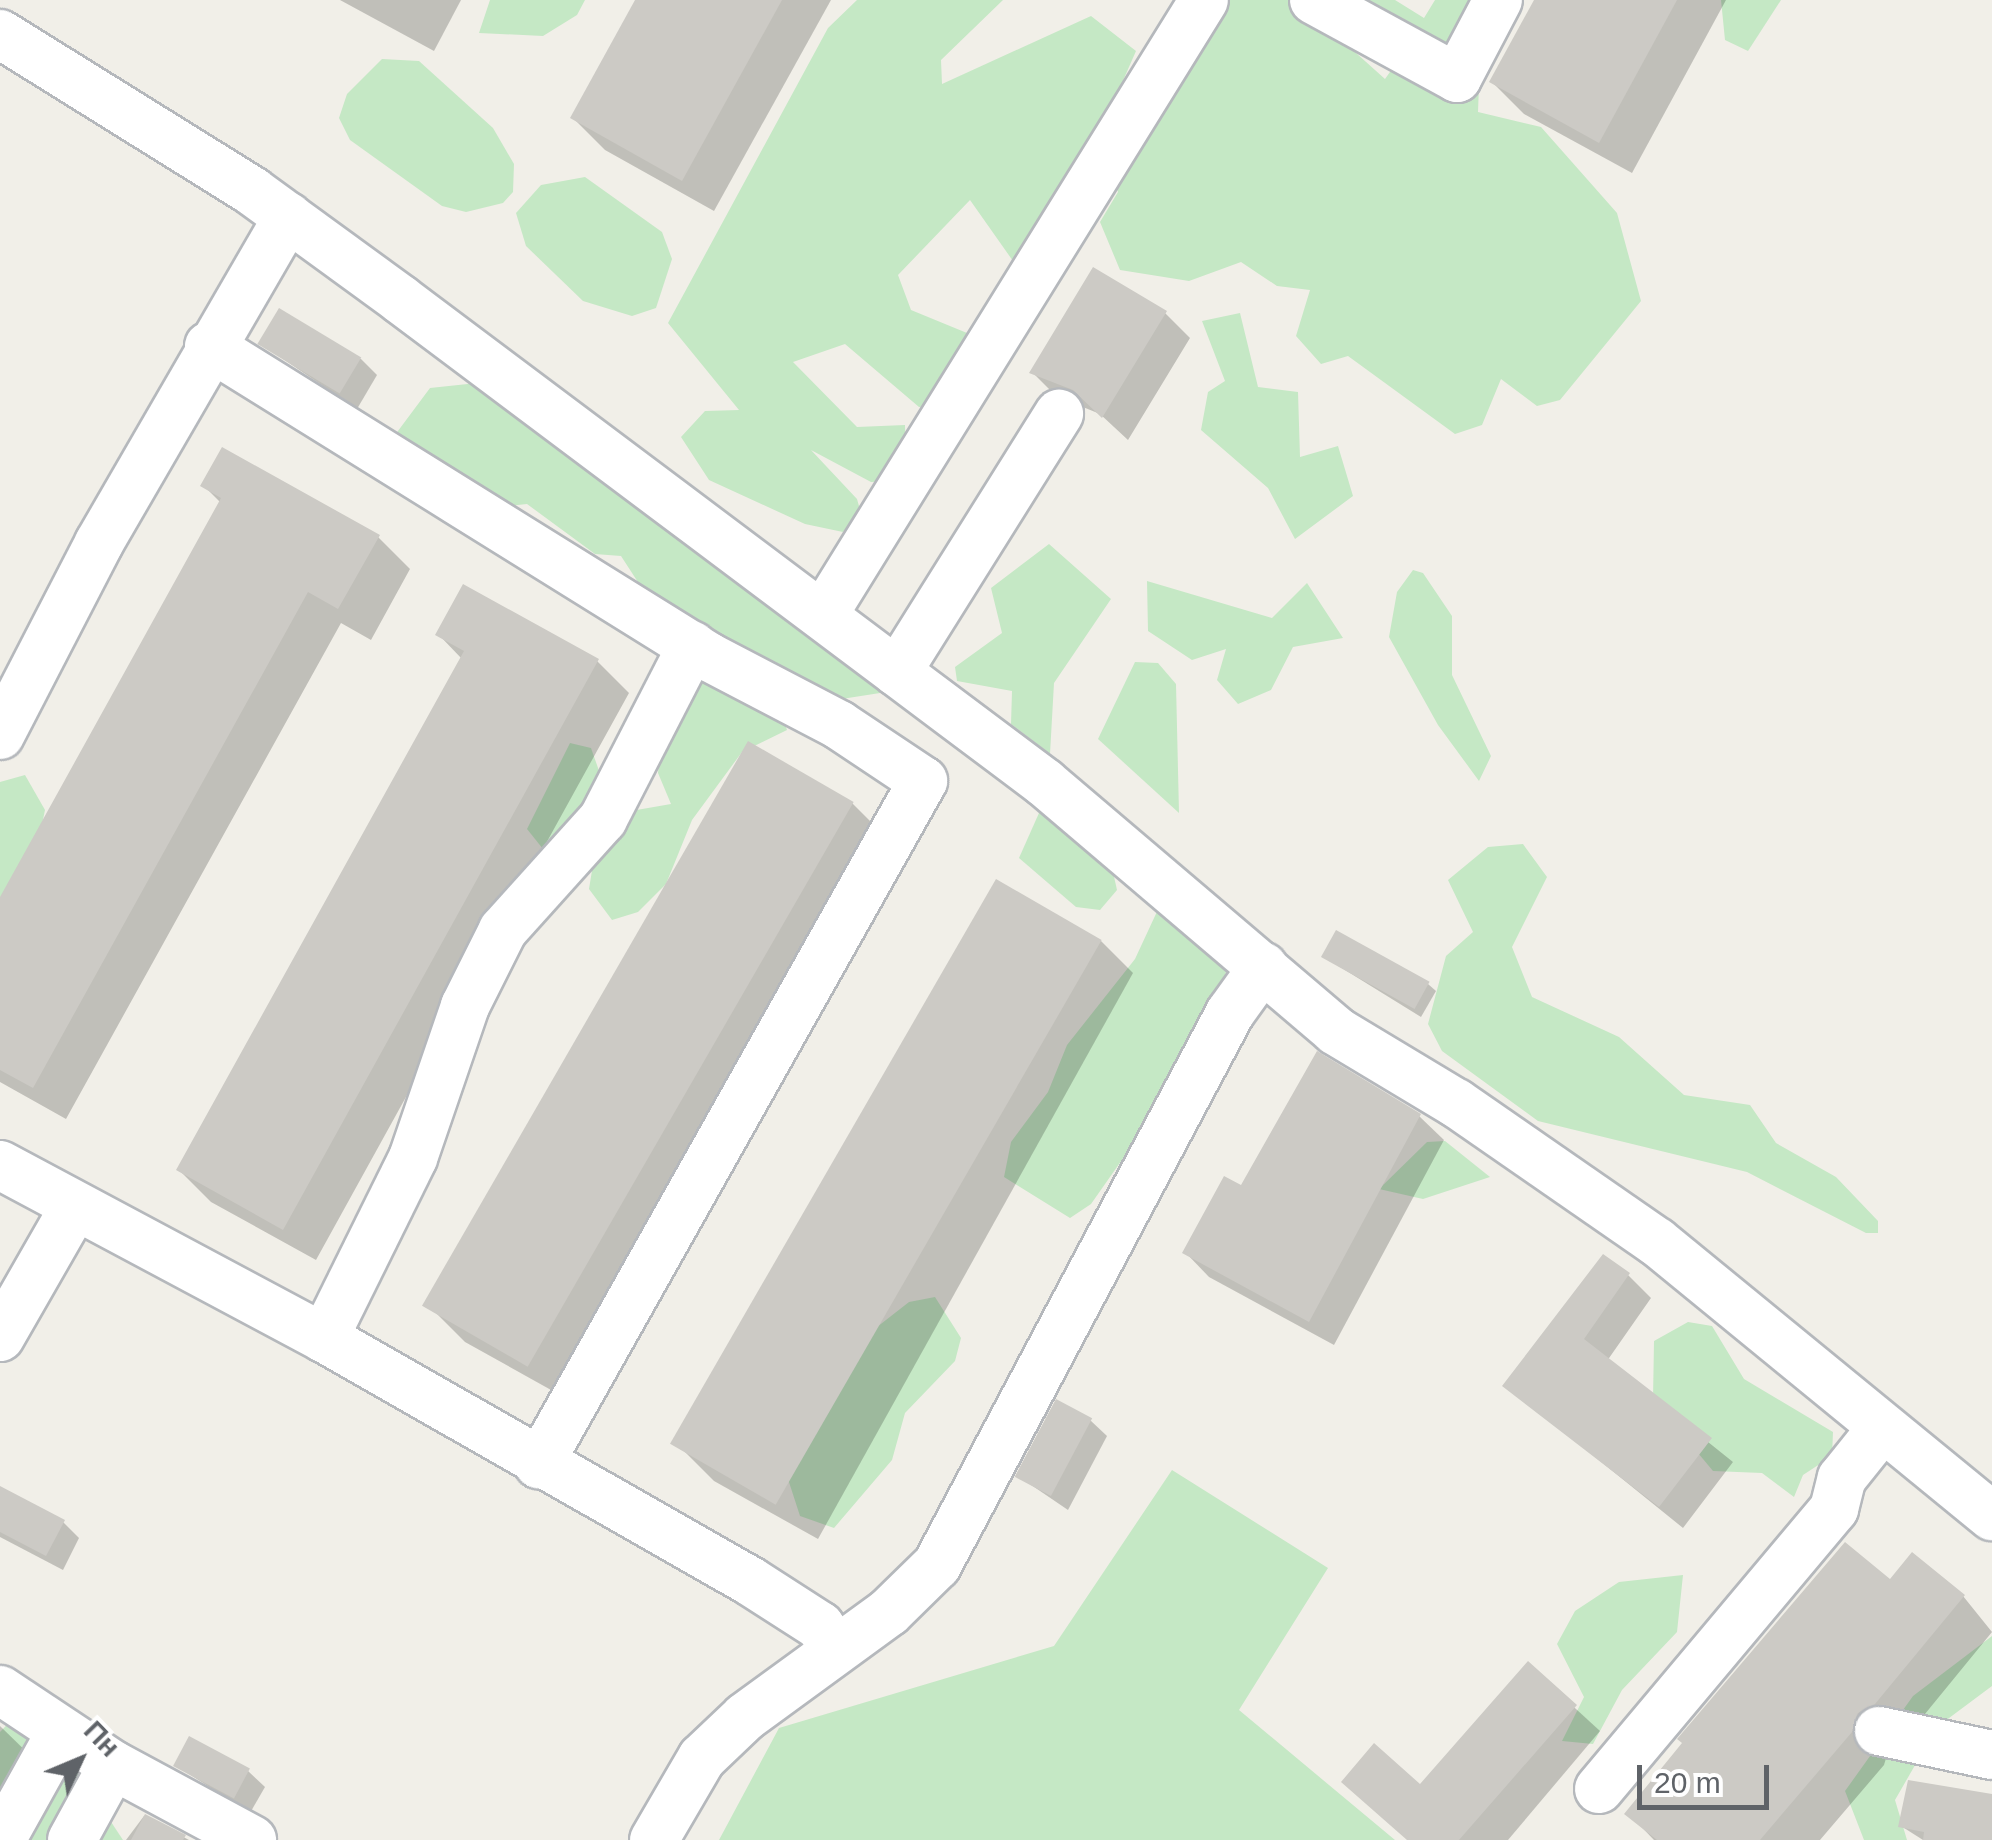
<!DOCTYPE html>
<html>
<head>
<meta charset="utf-8">
<style>
	body { margin:0 }
	#map { position:relative; width:1992px; height:1840px; overflow:hidden; background:#f1efe8; font-family:Arial,sans-serif }
	div>[style] { position:absolute }
	.green>* { inset:0; background:#c5e8c5 }
	.shadow>* { inset:0; background:#0003 }
	.building>* { inset:0; background:#cccac5; transform-origin:0 0 }
	.roads { filter:drop-shadow(2px 0 #b5b8bc) drop-shadow(-2px 0 #b5b8bc) drop-shadow(0 2px #b5b8bc) drop-shadow(0 -2px #b5b8bc) }
	.minor>* { height:48px; margin:-24px; padding:0 24px; transform-origin:24px; border-radius:24px; background:#fff }
	span { translate:-50% -50%; white-space:nowrap; text-align:center; line-height:1.15; -webkit-text-stroke:8px #fff; paint-order:stroke }
	.north { position:absolute; left:30px; top:1710px; width:100px; height:100px; -webkit-text-stroke:8px #fff; paint-order:stroke; rotate:46deg; font-size:28px; font-weight:700; line-height:40px; text-align:center; color:#5f6368 }
	.north::after { content:''; display:block; margin:auto; width:35px; height:45px; background:#5f6368; clip-path:polygon(50% 0,100% 100%,50% 72%,0 100%) }
	.scale { position:absolute; left:1637px; top:1765px; width:132px; height:45px; box-sizing:border-box; border:5px solid #5f6368; border-top:0; padding-left:12px; font-size:30px; line-height:35px; white-space:nowrap; color:#5f6368; -webkit-text-stroke:8px #fff; paint-order:stroke }
</style>
</head>
<body>
<div id="map">
	<div class="green">
		<div style="clip-path:polygon(490px 0,585px 0,577px 15px,543px 36px,479px 33px)"></div>
		<div style="clip-path:polygon(857px 0,1003px 0,941px 60px,942px 84px,1091px 16px,1136px 51px,1032px 288px,970px 200px,898px 275px,911px 310px,967px 333px,977px 372px,957px 404px,919px 407px,845px 344px,793px 362px,857px 427px,905px 425px,906px 472px,895px 481px,871px 482px,811px 450px,857px 499px,861px 513px,843px 532px,805px 524px,709px 480px,681px 437px,705px 411px,739px 410px,668px 323px,828px 28px)"></div>
		<div style="clip-path:polygon(1189px 0,1297px 0,1385px 79px,1402px 55px,1479px 85px,1478px 112px,1541px 127px,1617px 213px,1641px 301px,1560px 400px,1537px 406px,1501px 379px,1482px 425px,1455px 434px,1348px 356px,1321px 364px,1296px 336px,1310px 290px,1277px 286px,1241px 262px,1189px 281px,1120px 270px,1100px 222px,1118px 192px,1103px 150px)"></div>
		<div style="clip-path:polygon(1341px 0,1395px 0,1424px 18px,1435px 0,1483px 0,1446px 54px)"></div>
		<div style="clip-path:polygon(1721px 0,1781px 0,1748px 51px,1725px 40px)"></div>
		<div style="clip-path:polygon(382px 59px,419px 61px,493px 128px,514px 164px,513px 192px,503px 203px,466px 212px,442px 206px,350px 140px,339px 118px,347px 94px)"></div>
		<div style="clip-path:polygon(585px 177px,662px 232px,672px 259px,656px 308px,632px 316px,583px 301px,526px 246px,516px 213px,541px 185px)"></div>
		<div style="clip-path:polygon(1240px 313px,1258px 387px,1298px 392px,1300px 457px,1338px 446px,1353px 496px,1295px 539px,1268px 488px,1201px 430px,1208px 392px,1225px 381px,1202px 321px)"></div>
		<div style="clip-path:polygon(477px 383px,528px 428px,645px 489px,884px 681px,880px 693px,816px 703px,747px 649px,671px 633px,621px 556px,595px 554px,527px 504px,477px 509px,392px 439px,430px 388px)"></div>
		<div style="clip-path:polygon(1049px 544px,1111px 599px,1054px 683px,1050px 754px,1011px 724px,1012px 691px,957px 681px,955px 667px,1002px 633px,991px 588px)"></div>
		<div style="clip-path:polygon(1413px 570px,1423px 573px,1452px 616px,1452px 675px,1491px 756px,1479px 781px,1438px 725px,1389px 637px,1397px 592px)"></div>
		<div style="clip-path:polygon(1147px 581px,1272px 618px,1307px 583px,1343px 638px,1293px 647px,1271px 690px,1238px 704px,1217px 680px,1226px 649px,1192px 660px,1148px 631px)"></div>
		<div style="clip-path:polygon(1135px 662px,1158px 663px,1176px 684px,1179px 813px,1098px 739px)"></div>
		<div style="clip-path:polygon(732px 666px,769px 679px,787px 730px,742px 752px,692px 820px,666px 884px,638px 912px,612px 920px,589px 889px,595px 852px,625px 812px,671px 804px,658px 773px,663px 723px,698px 686px)"></div>
		<div style="clip-path:polygon(570px 743px,591px 748px,604px 785px,576px 830px,543px 849px,527px 829px)"></div>
		<div style="clip-path:polygon(25px 775px,45px 810px,37px 849px,0 924px,0 782px)"></div>
		<div style="clip-path:polygon(1043px 804px,1102px 823px,1117px 890px,1100px 910px,1076px 907px,1019px 858px)"></div>
		<div style="clip-path:polygon(1523px 844px,1547px 877px,1512px 947px,1532px 997px,1619px 1037px,1684px 1095px,1750px 1105px,1776px 1143px,1836px 1177px,1878px 1221px,1878px 1233px,1866px 1233px,1747px 1172px,1538px 1121px,1442px 1051px,1428px 1024px,1446px 956px,1473px 932px,1448px 880px,1488px 847px)"></div>
		<div style="clip-path:polygon(1161px 903px,1232px 953px,1204px 1043px,1091px 1204px,1070px 1218px,1004px 1177px,1011px 1142px,1048px 1092px,1067px 1045px,1135px 959px)"></div>
		<div style="clip-path:polygon(1445px 1141px,1490px 1177px,1423px 1199px,1379px 1189px,1427px 1142px)"></div>
		<div style="clip-path:polygon(935px 1297px,961px 1338px,955px 1361px,905px 1413px,892px 1460px,834px 1528px,800px 1516px,787px 1476px,877px 1327px,909px 1302px)"></div>
		<div style="clip-path:polygon(1688px 1322px,1712px 1326px,1744px 1379px,1833px 1432px,1832px 1456px,1803px 1475px,1794px 1497px,1762px 1473px,1713px 1471px,1653px 1399px,1654px 1341px)"></div>
		<div style="clip-path:polygon(1172px 1470px,1328px 1568px,1239px 1710px,1395px 1840px,719px 1840px,779px 1728px,1054px 1646px)"></div>
		<div style="clip-path:polygon(1683px 1575px,1677px 1632px,1622px 1690px,1593px 1744px,1562px 1741px,1584px 1697px,1557px 1644px,1575px 1611px,1619px 1582px)"></div>
		<div style="clip-path:polygon(1992px 1636px,1992px 1686px,1937px 1727px,1895px 1800px,1907px 1840px,1864px 1840px,1845px 1791px,1913px 1696px)"></div>
		<div style="clip-path:polygon(25px 1706px,35px 1707px,123px 1840px,0 1840px,0 1732px)"></div>
	</div>
	<div class="shadow">
		<div style="clip-path:polygon(340px 0,461px 0,434px 51px)"></div>
		<div style="clip-path:polygon(638px 0,831px 0,714px 211px,605px 150px,573px 118px)"></div>
		<div style="clip-path:polygon(1537px 0,1726px 0,1632px 173px,1524px 114px,1492px 82px)"></div>
		<div style="clip-path:polygon(1165px 313px,1190px 338px,1128px 440px,1100px 414px,1056px 396px,1032px 372px)"></div>
		<div style="clip-path:polygon(261px 344px,361px 359px,377px 375px,357px 409px)"></div>
		<div style="clip-path:polygon(204px 486px,378px 537px,410px 569px,371px 640px,341px 623px,66px 1119px,0 1082px,0 902px,221px 503px)"></div>
		<div style="clip-path:polygon(438px 634px,597px 661px,629px 693px,316px 1260px,211px 1202px,179px 1170px,462px 659px)"></div>
		<div style="clip-path:polygon(852px 803px,884px 835px,569px 1400px,465px 1342px,433px 1310px)"></div>
		<div style="clip-path:polygon(997px 883px,1101px 941px,1133px 973px,818px 1539px,714px 1481px,682px 1449px)"></div>
		<div style="clip-path:polygon(1324px 957px,1428px 984px,1436px 991px,1421px 1017px)"></div>
		<div style="clip-path:polygon(1419px 1116px,1444px 1140px,1334px 1345px,1209px 1277px,1185px 1252px,1242px 1189px)"></div>
		<div style="clip-path:polygon(1628px 1275px,1651px 1298px,1607px 1361px,1733px 1462px,1683px 1528px,1506px 1385px)"></div>
		<div style="clip-path:polygon(1090px 1420px,1107px 1436px,1068px 1510px,1018px 1476px)"></div>
		<div style="clip-path:polygon(0 1489px,63px 1522px,79px 1538px,63px 1570px,0 1537px)"></div>
		<div style="clip-path:polygon(1891px 1582px,1963px 1596px,1992px 1632px,1907px 1736px,1890px 1745px,1884px 1765px,1820px 1840px,1654px 1840px,1628px 1813px)"></div>
		<div style="clip-path:polygon(1528px 1665px,1600px 1731px,1508px 1840px,1408px 1840px,1421px 1787px)"></div>
		<div style="clip-path:polygon(0 1726px,37px 1762px,0 1830px)"></div>
		<div style="clip-path:polygon(175px 1765px,248px 1771px,265px 1787px,250px 1813px)"></div>
		<div style="clip-path:polygon(1992px 1800px,1992px 1840px,1923px 1840px,1901px 1826px)"></div>
		<div style="clip-path:polygon(144px 1816px,189px 1840px,126px 1840px)"></div>
	</div>
	<div class="building">
		<div style="clip-path:polygon(635px 0,782px 0,682px 181px,570px 118px)"></div>
		<div style="clip-path:polygon(1534px 0,1677px 0,1599px 143px,1489px 82px)"></div>
		<div style="clip-path:polygon(1093px 267px,1167px 311px,1102px 418px,1073px 390px,1029px 373px)"></div>
		<div style="left:279px;top:308px;width:96px;height:42px;rotate:31deg"></div>
		<div style="clip-path:polygon(222px 447px,380px 535px,338px 609px,308px 592px,33px 1088px,0 1070px,0 897px,221px 498px,200px 486px)"></div>
		<div style="clip-path:polygon(463px 584px,599px 659px,283px 1230px,176px 1170px,464px 651px,435px 635px)"></div>
		<div style="left:748px;top:741px;width:122px;height:652px;rotate:30deg"></div>
		<div style="left:996px;top:879px;width:122px;height:652px;rotate:30deg"></div>
		<div style="left:1336px;top:930px;width:107px;height:31px;rotate:29deg"></div>
		<div style="clip-path:polygon(1317px 1051px,1421px 1114px,1309px 1322px,1182px 1253px,1224px 1176px,1241px 1185px)"></div>
		<div style="clip-path:polygon(1603px 1254px,1630px 1273px,1584px 1339px,1712px 1438px,1659px 1507px,1502px 1386px)"></div>
		<div style="left:1056px;top:1399px;width:41px;height:88px;rotate:28deg"></div>
		<div style="clip-path:polygon(0 1486px,65px 1520px,46px 1556px,0 1532px)"></div>
		<div style="clip-path:polygon(1845px 1542px,1890px 1579px,1912px 1552px,1965px 1595px,1875px 1704px,1858px 1713px,1852px 1732px,1760px 1840px,1657px 1840px,1624px 1814px,1682px 1743px,1677px 1739px)"></div>
		<div style="clip-path:polygon(1528px 1661px,1577px 1705px,1459px 1840px,1407px 1840px,1341px 1782px,1374px 1743px,1420px 1784px)"></div>
		<div style="left:189px;top:1736px;width:69px;height:34px;rotate:28deg"></div>
		<div style="clip-path:polygon(1908px 1780px,1992px 1794px,1992px 1840px,1923px 1840px,1924px 1832px,1898px 1827px)"></div>
		<div style="clip-path:polygon(145px 1814px,186px 1835px,183px 1840px,131px 1840px)"></div>
	</div>
	<div class="roads">
		<div class="minor">
			<div style="left:1314px;top:0;width:163px;rotate:28.6deg"></div>
			<div style="left:1457px;top:78px;width:88px;rotate:-62.3deg"></div>
			<div style="left:0;top:34px;width:297px;rotate:31.9deg"></div>
			<div style="left:252px;top:191px;width:183px;rotate:36.1deg"></div>
			<div style="left:400px;top:299px;width:806px;rotate:36.88deg"></div>
			<div style="left:1045px;top:783px;width:382px;rotate:40.4deg"></div>
			<div style="left:1336px;top:1031px;width:140px;rotate:31deg"></div>
			<div style="left:1456px;top:1103px;width:244px;rotate:34.7deg"></div>
			<div style="left:1657px;top:1242px;width:433px;rotate:39.3deg"></div>
			<div style="left:209px;top:346px;width:589px;rotate:31.88deg"></div>
			<div style="left:709px;top:657px;width:147px;rotate:27.6deg"></div>
			<div style="left:839px;top:725px;width:101px;rotate:33.7deg"></div>
			<div style="left:923px;top:781px;width:784px;rotate:119.35deg"></div>
			<div style="left:823px;top:615px;width:723px;rotate:-58.22deg"></div>
			<div style="left:897px;top:672px;width:305px;rotate:-57.9deg"></div>
			<div style="left:0;top:735px;width:216px;rotate:-62.7deg"></div>
			<div style="left:99px;top:543px;width:377px;rotate:-59.9deg"></div>
			<div style="left:0;top:1165px;width:367px;rotate:28.1deg"></div>
			<div style="left:324px;top:1338px;width:490px;rotate:29.7deg"></div>
			<div style="left:750px;top:1581px;width:83px;rotate:32.7deg"></div>
			<div style="left:820px;top:1626px;width:27px;rotate:56deg"></div>
			<div style="left:0;top:1337px;width:151px;rotate:-60.2deg"></div>
			<div style="left:324px;top:1338px;width:201px;rotate:-63.7deg"></div>
			<div style="left:413px;top:1158px;width:161px;rotate:-71.1deg"></div>
			<div style="left:465px;top:1006px;width:85px;rotate:-63.4deg"></div>
			<div style="left:503px;top:930px;width:149px;rotate:-48deg"></div>
			<div style="left:603px;top:819px;width:195px;rotate:-62.8deg"></div>
			<div style="left:0;top:1690px;width:136px;rotate:33.6deg"></div>
			<div style="left:113px;top:1765px;width:158px;rotate:28.3deg"></div>
			<div style="left:1879px;top:1731px;width:116px;rotate:12deg"></div>
			<div style="left:1599px;top:1789px;width:366px;rotate:-50deg"></div>
			<div style="left:1834px;top:1509px;width:32px;rotate:-76deg"></div>
			<div style="left:1842px;top:1478px;width:64px;rotate:-51.3deg"></div>
			<div style="left:1px;top:1840px;width:124px;rotate:-60.9deg"></div>
			<div style="left:72px;top:1840px;width:85px;rotate:-61.3deg"></div>
			<div style="left:654px;top:1840px;width:95px;rotate:-59.7deg"></div>
			<div style="left:702px;top:1758px;width:59px;rotate:-43.6deg"></div>
			<div style="left:745px;top:1717px;width:178px;rotate:-36.1deg"></div>
			<div style="left:889px;top:1612px;width:67px;rotate:-44.4deg"></div>
			<div style="left:937px;top:1565px;width:625px;rotate:-62.04deg"></div>
			<div style="left:1230px;top:1013px;width:57px;rotate:-54.3deg"></div>
		</div>
	</div>
	<div class="north">Пн</div>
	<div class="scale">20 m</div>
</div>
</body>
</html>
